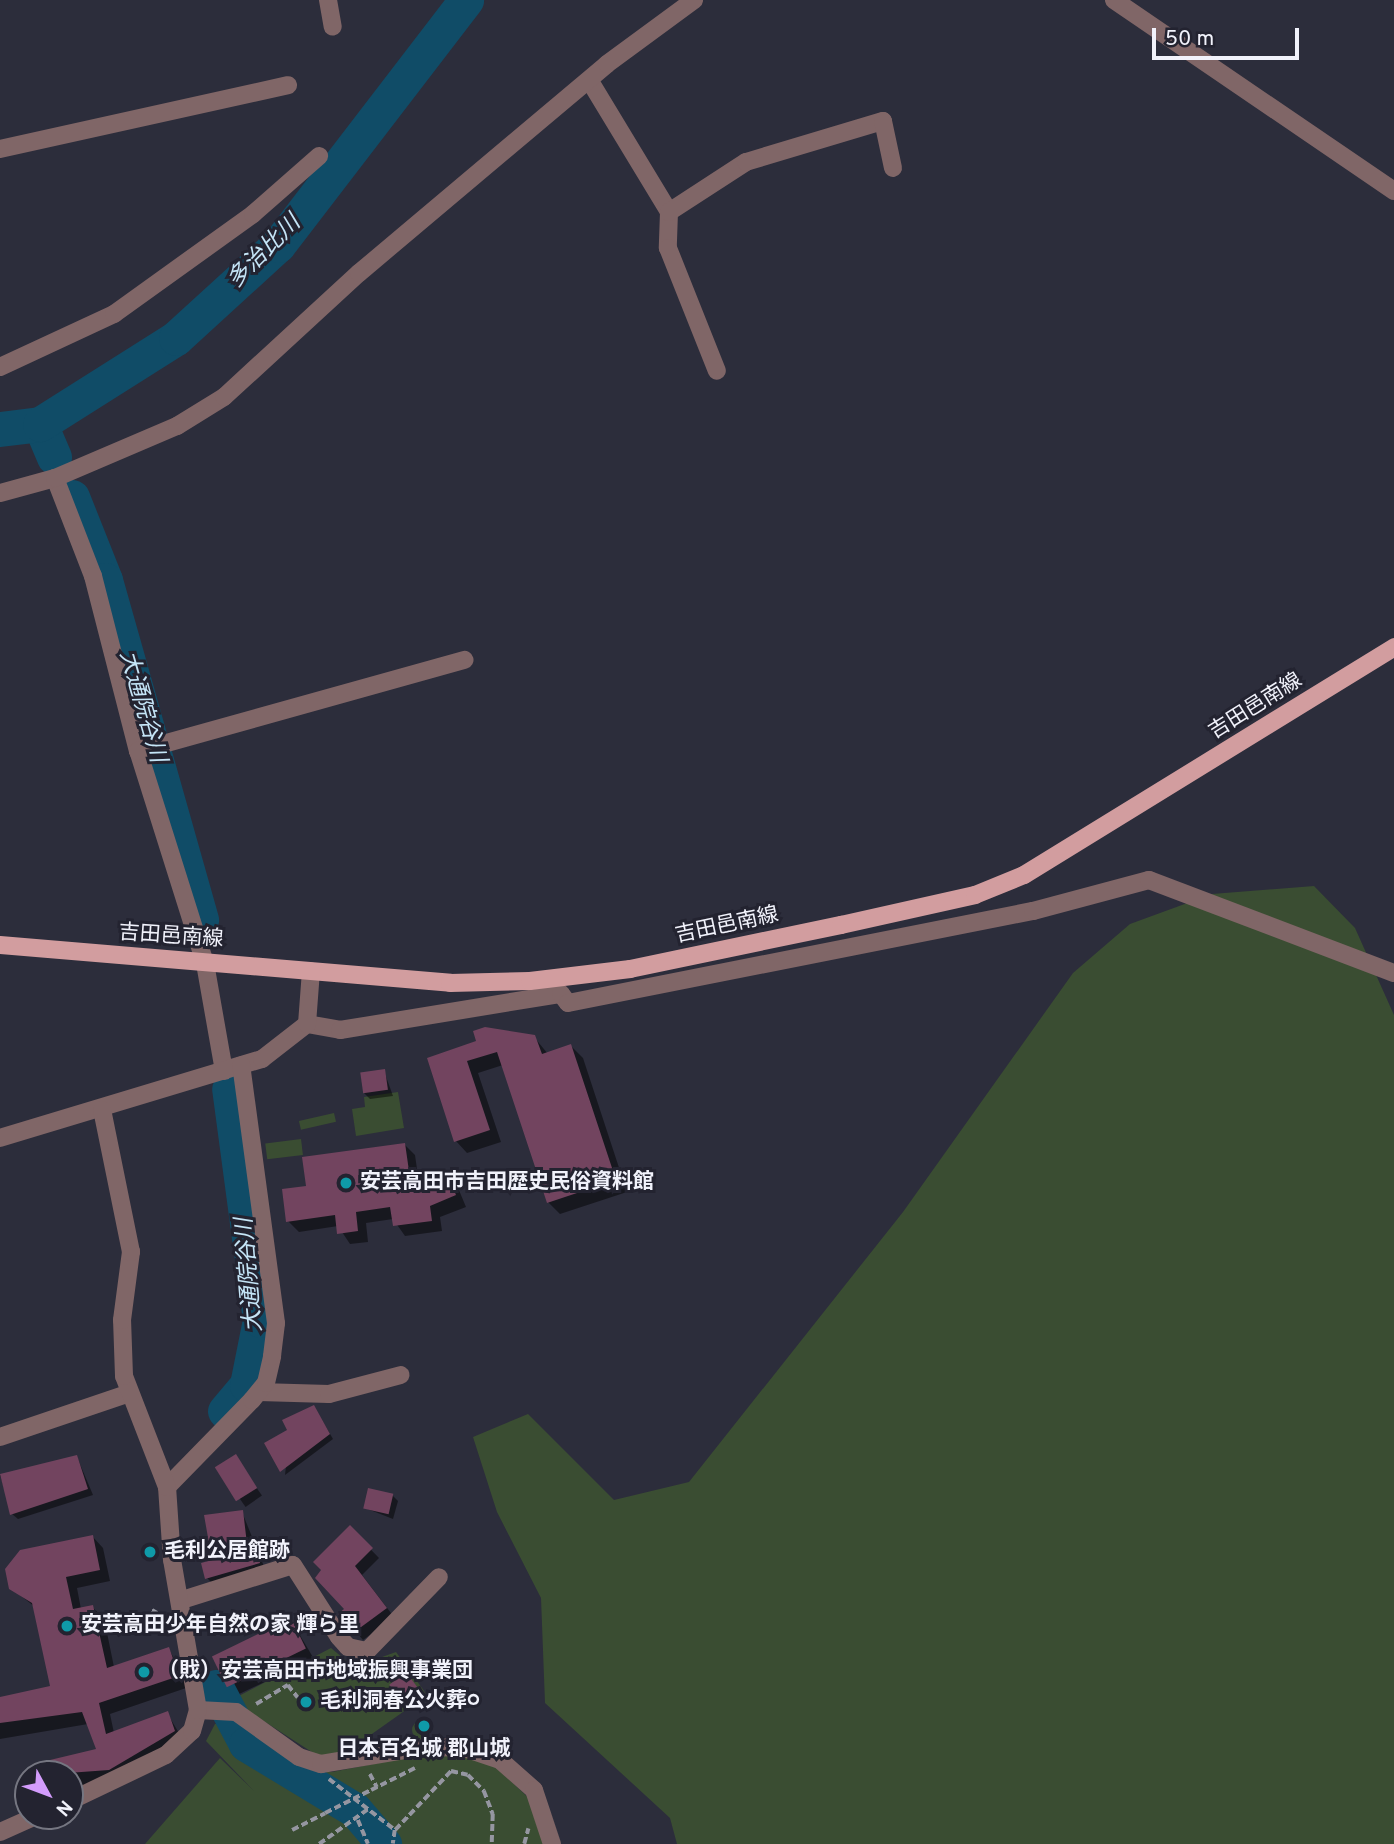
<!DOCTYPE html>
<html>
<head>
<meta charset="utf-8">
<style>
	body { margin:0 }
	#map { position:relative; width:1394px; height:1844px; overflow:hidden; background:#2c2d3b; font-family:Overpass,"Noto Sans JP",sans-serif }
	div>[style] { position:absolute }
	.green>* { inset:0; background:#3a4d32; transform-origin:0 0 }
	.round { border-radius:50% }
	.shadow>* { inset:0; background:#0007; transform-origin:0 0 }
	.river>* { height:35px; margin:-17.5px; padding:0 17.5px; transform-origin:17.5px; border-radius:17.5px; background:#104c67 }
	.building>* { inset:0; background:#72445f; transform-origin:0 0 }
	.path>* { height:3.5px; margin-top:-1.75px; transform-origin:0; background:repeating-linear-gradient(90deg,#9596a1 0 7px,transparent 0 10.5px) }
	.minor>* { height:18px; margin:-9px; padding:0 9px; transform-origin:9px; border-radius:9px; background:#806667 }
	.major>* { height:18px; margin:-9px; padding:0 9px; transform-origin:9px; border-radius:9px; background:#d29d9f }
	.path-bridge>* { height:3.5px; margin-top:-1.75px; transform-origin:0; background:repeating-linear-gradient(90deg,#9596a1 0 7px,transparent 0 10.5px) }
	.dots>* { width:19px; height:19px; translate:-50% -50%; box-sizing:border-box; border:4px solid #232330; border-radius:50% }
	span { translate:-50% -50%; white-space:nowrap; text-align:center; line-height:1.15; -webkit-text-stroke:6px #232330; paint-order:stroke }
	.street-label { font-size:21px; color:#f1f2fb }
	.poi-label { font-size:21px; color:#f1f2fb; font-weight:700 }
	.left { translate:0 -50%; text-align:left }
	.water-label { font-size:23px; color:#c5e5f7; font-style:italic }
	.north { position:absolute; left:14px; top:1760px; width:70px; height:70px; box-sizing:border-box; background:#232330; border:2px solid #757681; border-radius:50%; rotate:131deg; font-size:19px; font-weight:700; line-height:28px; text-align:center; color:#f1f2fb }
	.north::after { content:''; display:block; margin:auto; width:24px; height:32px; background:#d39cfc; clip-path:polygon(50% 0,100% 100%,50% 72%,0 100%) }
	.scale { position:absolute; left:1152px; top:28px; width:147px; height:32px; box-sizing:border-box; border:4px solid #f1f2fb; border-top:0; padding-left:9px; font-size:21px; line-height:24px; white-space:nowrap; color:#f1f2fb; -webkit-text-stroke:5px #232330; paint-order:stroke }
</style>
</head>
<body>
<div id="map">
	<div class="green">
		<div style="clip-path:polygon(1314px 886px,1355px 928px,1394px 1015px,1394px 1844px,677px 1844px,670px 1818px,545px 1703px,541px 1598px,497px 1512px,473px 1437px,528px 1414px,614px 1500px,689px 1482px,903px 1212px,1073px 973px,1130px 924px,1212px 894px)"></div>
		<div style="clip-path:polygon(398px 1092px,404px 1128px,356px 1136px,352px 1109px,365px 1107px,364px 1097px)"></div>
		<div style="left:334px;top:1113px;width:9px;height:36px;rotate:77deg"></div>
		<div style="left:301px;top:1139px;width:16px;height:36px;rotate:83deg"></div>
		<div style="clip-path:polygon(331px 1648px,354px 1667px,396px 1652px,427px 1695px,345px 1753px,318px 1756px,231px 1700px)"></div>
		<div class="round" style="left:412px;top:1721px;width:18px;height:18px"></div>
		<div style="clip-path:polygon(215px 1724px,243px 1725px,311px 1769px,332px 1772px,430px 1753px,460px 1754px,496px 1767px,536px 1805px,545px 1844px,145px 1844px,220px 1758px,254px 1791px,206px 1741px)"></div>
	</div>
	<div class="shadow">
		<div style="clip-path:polygon(534px 1037px,548px 1054px,571px 1046px,583px 1058px,627px 1192px,560px 1214px,548px 1202px,503px 1065px,478px 1073px,501px 1142px,467px 1153px,456px 1141px,429px 1059px)"></div>
		<div style="clip-path:polygon(384px 1071px,393px 1096px,370px 1099px,364px 1093px)"></div>
		<div style="clip-path:polygon(404px 1144px,415px 1155px,419px 1183px,445px 1172px,456px 1183px,466px 1207px,440px 1217px,442px 1231px,405px 1236px,393px 1219px,366px 1223px,368px 1242px,350px 1244px,338px 1226px,299px 1232px,288px 1221px,308px 1187px)"></div>
		<div style="clip-path:polygon(314px 1407px,333px 1439px,285px 1475px,290px 1431px)"></div>
		<div style="clip-path:polygon(77px 1457px,93px 1495px,18px 1519px,12px 1514px,0 1475px)"></div>
		<div style="left:235px;top:1457px;width:47px;height:20px;rotate:55deg"></div>
		<div style="clip-path:polygon(392px 1495px,398px 1501px,393px 1519px,365px 1508px)"></div>
		<div style="clip-path:polygon(242px 1512px,265px 1569px,213px 1584px,207px 1578px)"></div>
		<div style="clip-path:polygon(350px 1528px,379px 1558px,362px 1575px,394px 1617px,363px 1640px,341px 1614px,346px 1609px)"></div>
		<div style="clip-path:polygon(92px 1536px,103px 1548px,110px 1581px,77px 1588px,81px 1609px,92px 1607px,104px 1618px,114px 1667px,169px 1649px,189px 1687px,110px 1714px,114px 1733px,167px 1713px,185px 1743px,116px 1782px,70px 1790px,70px 1774px,56px 1774px,52px 1762px,98px 1750px,88px 1724px,0 1739px,0 1699px,52px 1688px,35px 1607px,11px 1588px)"></div>
		<div style="clip-path:polygon(291px 1620px,314px 1659px,237px 1695px,228px 1686px)"></div>
		<div style="clip-path:polygon(406px 1674px,423px 1695px,408px 1705px,402px 1700px)"></div>
	</div>
	<div class="river">
		<div style="left:40px;top:424px;width:36px;rotate:67deg"></div>
		<div style="left:0;top:429px;width:40px;rotate:-7.1deg"></div>
		<div style="left:40px;top:424px;width:161px;rotate:-32.3deg"></div>
		<div style="left:176px;top:338px;width:138px;rotate:-42.4deg"></div>
		<div style="left:278px;top:245px;width:309px;rotate:-52.5deg"></div>
		<div style="left:72px;top:497px;width:89px;rotate:68.3deg"></div>
		<div style="left:105px;top:580px;width:353px;rotate:74.2deg"></div>
		<div style="left:225px;top:1411px;width:34px;rotate:-50deg"></div>
		<div style="left:247px;top:1385px;width:66px;rotate:-78.7deg"></div>
		<div style="left:260px;top:1320px;width:233px;rotate:-97.6deg"></div>
		<div style="left:216px;top:1687px;width:64px;rotate:62.2deg"></div>
		<div style="left:246px;top:1744px;width:127px;rotate:31.2deg"></div>
		<div style="left:355px;top:1810px;width:45px;rotate:49.5deg"></div>
	</div>
	<div class="building">
		<div style="clip-path:polygon(485px 1027px,535px 1035px,542px 1054px,571px 1044px,616px 1180px,547px 1203px,497px 1052px,467px 1061px,490px 1130px,454px 1142px,427px 1058px,476px 1041px,473px 1031px)"></div>
		<div style="left:385px;top:1069px;width:21px;height:25px;rotate:82deg"></div>
		<div style="clip-path:polygon(405px 1143px,411px 1185px,446px 1170px,456px 1195px,430px 1206px,432px 1221px,393px 1226px,390px 1207px,356px 1212px,358px 1231px,337px 1234px,335px 1215px,286px 1222px,282px 1189px,306px 1186px,302px 1157px)"></div>
		<div style="clip-path:polygon(314px 1405px,330px 1434px,280px 1472px,264px 1443px,287px 1430px,282px 1420px)"></div>
		<div style="left:236px;top:1454px;width:40px;height:25px;rotate:58deg"></div>
		<div style="clip-path:polygon(77px 1455px,88px 1489px,10px 1515px,0 1474px)"></div>
		<div style="left:368px;top:1488px;width:26px;height:21px;rotate:13deg"></div>
		<div style="clip-path:polygon(243px 1510px,247px 1544px,255px 1542px,260px 1563px,205px 1579px,201px 1563px,212px 1560px,204px 1515px)"></div>
		<div style="clip-path:polygon(350px 1525px,373px 1548px,355px 1566px,387px 1608px,353px 1633px,338px 1614px,344px 1609px,315px 1578px,321px 1570px,313px 1562px)"></div>
		<div style="clip-path:polygon(93px 1535px,100px 1570px,66px 1577px,73px 1609px,93px 1605px,107px 1668px,169px 1647px,179px 1676px,99px 1703px,106px 1734px,168px 1711px,175px 1731px,109px 1770px,54px 1774px,50px 1760px,96px 1749px,82px 1712px,0 1723px,0 1697px,50px 1686px,32px 1603px,9px 1589px,5px 1569px,20px 1550px)"></div>
		<div style="left:291px;top:1618px;width:34px;height:88px;rotate:64deg"></div>
		<div style="left:406px;top:1672px;width:20px;height:21px;rotate:53deg"></div>
	</div>
	<div class="path">
		<div style="left:152px;top:1610px;width:6px;rotate:31deg"></div>
		<div style="left:256px;top:1704px;width:37px;rotate:-31deg"></div>
		<div style="left:288px;top:1685px;width:16px;rotate:52deg"></div>
		<div style="left:370px;top:1774px;width:15px;rotate:62deg"></div>
		<div style="left:329px;top:1779px;width:83px;rotate:37.7deg"></div>
		<div style="left:395px;top:1830px;width:14px;rotate:98deg"></div>
		<div style="left:371px;top:1790px;width:49px;rotate:-26.6deg"></div>
		<div style="left:358px;top:1820px;width:26px;rotate:67deg"></div>
		<div style="left:292px;top:1830px;width:37px;rotate:-27deg"></div>
		<div style="left:395px;top:1830px;width:81px;rotate:-46.5deg"></div>
		<div style="left:451px;top:1771px;width:17px;rotate:13deg"></div>
		<div style="left:468px;top:1775px;width:23px;rotate:45deg"></div>
		<div style="left:484px;top:1791px;width:25px;rotate:69deg"></div>
		<div style="left:493px;top:1814px;width:30px;rotate:92deg"></div>
		<div style="left:319px;top:1844px;width:60px;rotate:-35.5deg"></div>
		<div style="left:524px;top:1844px;width:16px;rotate:-75deg"></div>
	</div>
	<div class="minor">
		<div style="left:328px;top:0;width:27px;rotate:80deg"></div>
		<div style="left:1114px;top:0;width:339px;rotate:34.3deg"></div>
		<div style="left:591px;top:83px;width:151px;rotate:58.8deg"></div>
		<div style="left:669px;top:212px;width:36px;rotate:92deg"></div>
		<div style="left:668px;top:248px;width:132px;rotate:68.3deg"></div>
		<div style="left:0;top:149px;width:295px;rotate:-12.5deg"></div>
		<div style="left:669px;top:212px;width:92px;rotate:-33deg"></div>
		<div style="left:746px;top:162px;width:143px;rotate:-16.7deg"></div>
		<div style="left:883px;top:121px;width:48px;rotate:78deg"></div>
		<div style="left:0;top:367px;width:126px;rotate:-24.9deg"></div>
		<div style="left:114px;top:314px;width:171px;rotate:-35.7deg"></div>
		<div style="left:253px;top:214px;width:88px;rotate:-41.3deg"></div>
		<div style="left:55px;top:478px;width:105px;rotate:68.8deg"></div>
		<div style="left:93px;top:576px;width:181px;rotate:75.6deg"></div>
		<div style="left:0;top:493px;width:57px;rotate:-15.3deg"></div>
		<div style="left:55px;top:478px;width:133px;rotate:-23.1deg"></div>
		<div style="left:177px;top:426px;width:55px;rotate:-31.7deg"></div>
		<div style="left:224px;top:397px;width:183px;rotate:-42.6deg"></div>
		<div style="left:359px;top:273px;width:324px;rotate:-40.1deg"></div>
		<div style="left:607px;top:64px;width:108px;rotate:-36.3deg"></div>
		<div style="left:307px;top:1024px;width:34px;rotate:10deg"></div>
		<div style="left:340px;top:1030px;width:224px;rotate:-9.3deg"></div>
		<div style="left:561px;top:994px;width:11px;rotate:52deg"></div>
		<div style="left:568px;top:1003px;width:474px;rotate:-11.2deg"></div>
		<div style="left:1033px;top:911px;width:120px;rotate:-15deg"></div>
		<div style="left:1149px;top:880px;width:262px;rotate:20.8deg"></div>
		<div style="left:224px;top:1071px;width:110px;rotate:-100deg"></div>
		<div style="left:205px;top:963px;width:222px;rotate:-107.5deg"></div>
		<div style="left:138px;top:751px;width:339px;rotate:-15.6deg"></div>
		<div style="left:0;top:1138px;width:274px;rotate:-16.8deg"></div>
		<div style="left:262px;top:1059px;width:57px;rotate:-37.9deg"></div>
		<div style="left:307px;top:1024px;width:53px;rotate:-85.7deg"></div>
		<div style="left:259px;top:1392px;width:70px;rotate:1.6deg"></div>
		<div style="left:329px;top:1394px;width:74px;rotate:-14.8deg"></div>
		<div style="left:0;top:1437px;width:137px;rotate:-18.7deg"></div>
		<div style="left:167px;top:1487px;width:122px;rotate:-45.7deg"></div>
		<div style="left:252px;top:1400px;width:22px;rotate:-51deg"></div>
		<div style="left:266px;top:1383px;width:28px;rotate:-77deg"></div>
		<div style="left:272px;top:1356px;width:33px;rotate:-83deg"></div>
		<div style="left:276px;top:1323px;width:260px;rotate:-97.7deg"></div>
		<div style="left:182px;top:1600px;width:116px;rotate:-17.5deg"></div>
		<div style="left:293px;top:1565px;width:85px;rotate:57.4deg"></div>
		<div style="left:339px;top:1637px;width:13px;rotate:48deg"></div>
		<div style="left:348px;top:1647px;width:19px;rotate:12deg"></div>
		<div style="left:367px;top:1651px;width:103px;rotate:-45.8deg"></div>
		<div style="left:198px;top:1710px;width:38px;rotate:3deg"></div>
		<div style="left:236px;top:1712px;width:77px;rotate:35.5deg"></div>
		<div style="left:299px;top:1757px;width:23px;rotate:18deg"></div>
		<div style="left:321px;top:1764px;width:98px;rotate:-9.4deg"></div>
		<div style="left:418px;top:1748px;width:43px;rotate:-1.3deg"></div>
		<div style="left:461px;top:1747px;width:41px;rotate:18.4deg"></div>
		<div style="left:500px;top:1760px;width:45px;rotate:41.4deg"></div>
		<div style="left:534px;top:1790px;width:57px;rotate:71.6deg"></div>
		<div style="left:70px;top:1801px;width:106px;rotate:-25.6deg"></div>
		<div style="left:166px;top:1755px;width:35px;rotate:-43deg"></div>
		<div style="left:192px;top:1731px;width:22px;rotate:-74deg"></div>
		<div style="left:198px;top:1710px;width:152px;rotate:-99.8deg"></div>
		<div style="left:172px;top:1560px;width:73px;rotate:-93.9deg"></div>
		<div style="left:167px;top:1487px;width:119px;rotate:-111.2deg"></div>
		<div style="left:124px;top:1376px;width:56px;rotate:-92deg"></div>
		<div style="left:122px;top:1320px;width:69px;rotate:-82.5deg"></div>
		<div style="left:131px;top:1252px;width:145px;rotate:-101.5deg"></div>
		<div style="left:0;top:1832px;width:39px;rotate:-24deg"></div>
	</div>
	<div class="major">
		<div style="left:0;top:945px;width:452px;rotate:4.8deg"></div>
		<div style="left:450px;top:983px;width:80px;rotate:-1.4deg"></div>
		<div style="left:530px;top:981px;width:101px;rotate:-6.8deg"></div>
		<div style="left:630px;top:969px;width:216px;rotate:-11.8deg"></div>
		<div style="left:841px;top:925px;width:137px;rotate:-12.6deg"></div>
		<div style="left:975px;top:895px;width:53px;rotate:-22.2deg"></div>
		<div style="left:1024px;top:875px;width:435px;rotate:-31.6deg"></div>
	</div>
	<div class="path-bridge">
		<div style="left:325px;top:1813px;width:51px;rotate:-26.6deg"></div>
	</div>
	<div class="dots">
		<div style="left:346px;top:1183px;background:#0f9aa8"></div>
		<div style="left:150px;top:1552px;background:#0f9aa8"></div>
		<div style="left:67px;top:1626px;background:#0f9aa8"></div>
		<div style="left:144px;top:1672px;background:#0f9aa8"></div>
		<div style="left:306px;top:1702px;background:#0f9aa8"></div>
		<div style="left:424px;top:1726px;background:#0f9aa8"></div>
	</div>
	<div class="street-label">
		<span style="left:1256px;top:707px;rotate:-32deg">吉田邑南線</span>
		<span style="left:727px;top:926px;rotate:-12deg">吉田邑南線</span>
		<span style="left:171px;top:937px;rotate:4deg">吉田邑南線</span>
	</div>
	<div class="poi-label">
		<span class="left" style="left:360px;top:1183px">安芸高田市吉田歴史民俗資料館</span>
		<span class="left" style="left:164px;top:1552px">毛利公居館跡</span>
		<span class="left" style="left:81px;top:1626px">安芸高田少年自然の家 輝ら里</span>
		<span class="left" style="left:158px;top:1672px">（戝）安芸高田市地域振興事業団</span>
		<span class="left" style="left:320px;top:1702px">毛利洞春公火葬○</span>
		<span style="left:424px;top:1750px">日本百名城 郡山城</span>
	</div>
	<div class="water-label">
		<span style="left:265px;top:253px;rotate:-45deg">多治比川</span>
		<span style="left:141px;top:707px;rotate:74deg">大通院谷川</span>
		<span style="left:251px;top:1275px;rotate:-95deg">大通院谷川</span>
	</div>
	<div class="north">N</div>
	<div class="scale">50 m</div>
</div>
</body>
</html>
